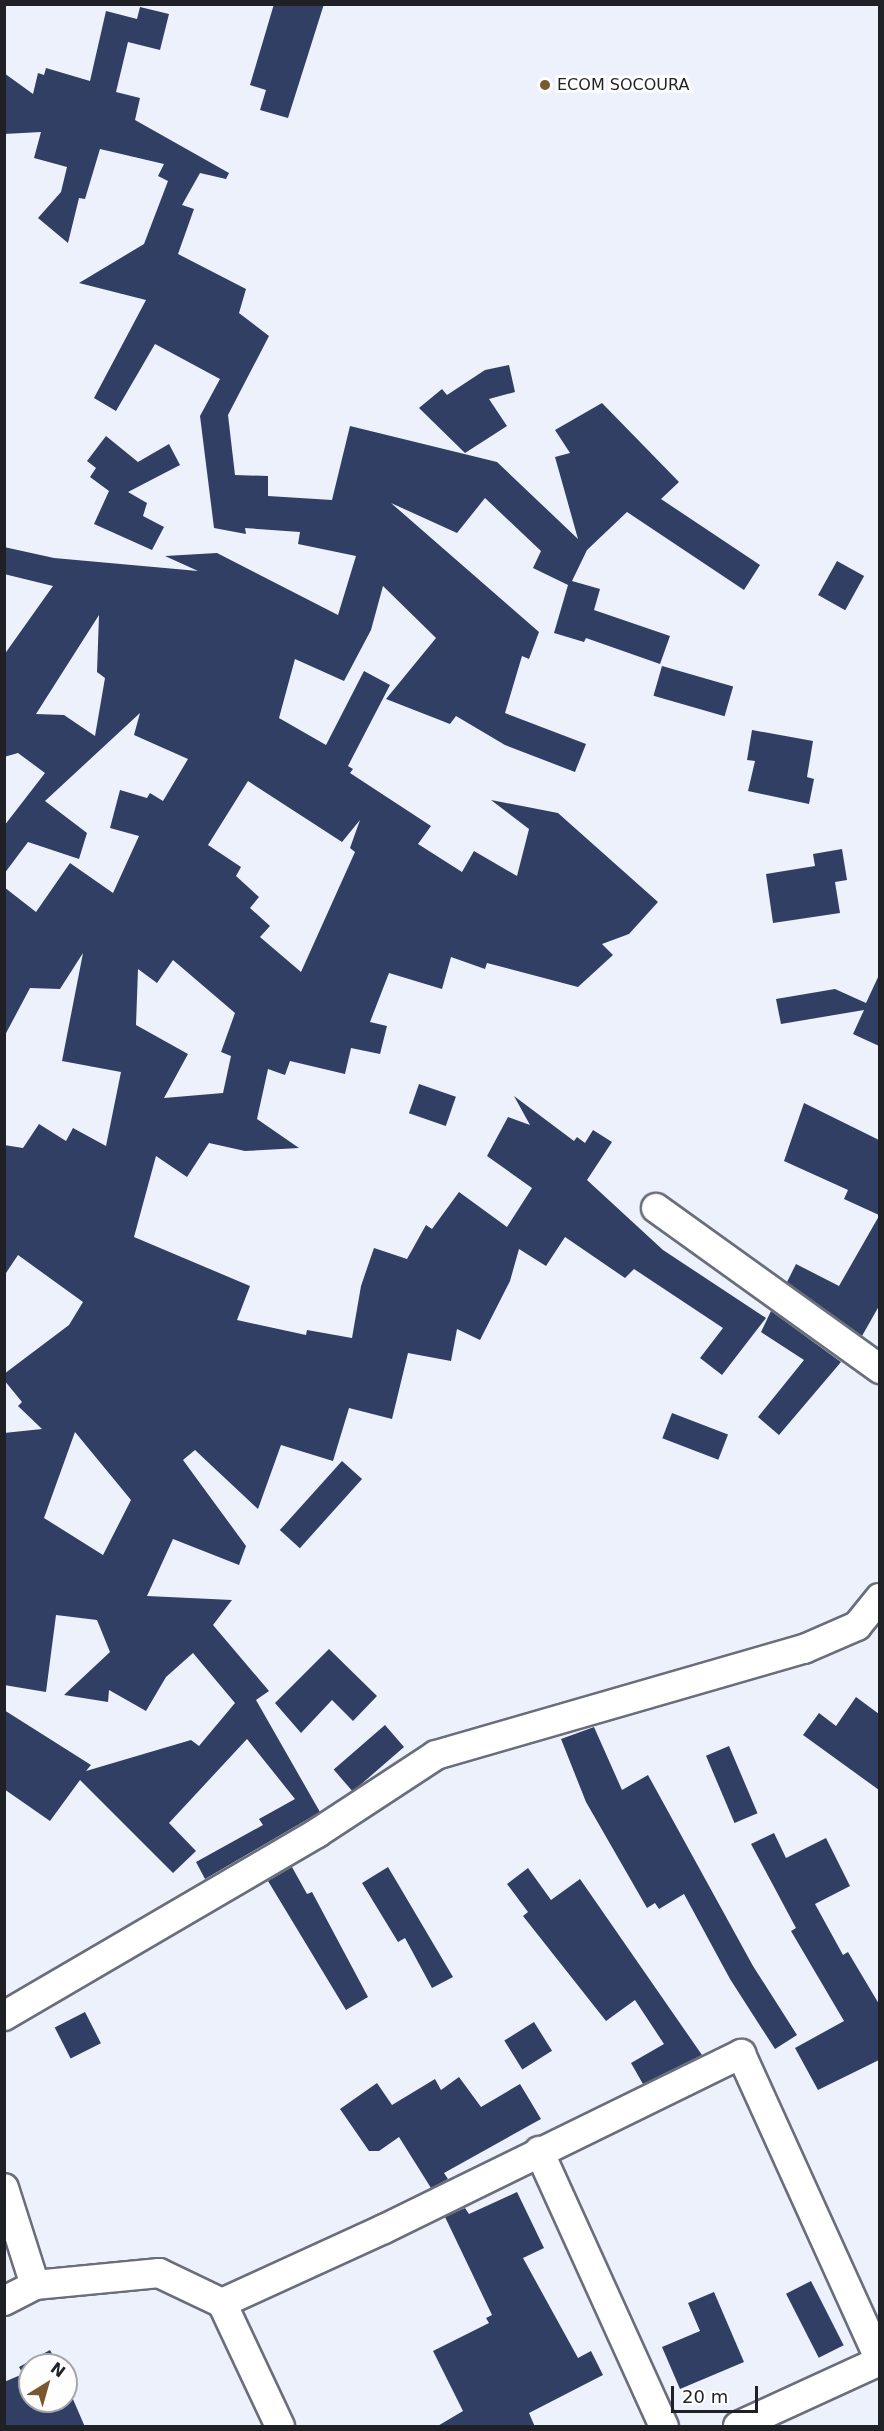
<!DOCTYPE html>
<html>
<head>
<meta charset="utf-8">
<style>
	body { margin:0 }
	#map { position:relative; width:884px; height:2431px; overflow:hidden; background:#ecf1fc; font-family:"DejaVu Sans",sans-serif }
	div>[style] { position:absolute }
	.building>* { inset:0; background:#313f64; transform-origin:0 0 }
	.roads { filter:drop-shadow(2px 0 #696e7a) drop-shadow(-2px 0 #696e7a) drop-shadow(0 2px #696e7a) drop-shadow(0 -2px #696e7a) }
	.minor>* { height:28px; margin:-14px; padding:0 14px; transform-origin:14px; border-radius:14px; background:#fff }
	.dots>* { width:16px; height:16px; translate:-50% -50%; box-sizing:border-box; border:3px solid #fefefe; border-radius:50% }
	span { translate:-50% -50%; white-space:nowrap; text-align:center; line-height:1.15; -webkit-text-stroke:6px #fefefe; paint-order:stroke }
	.poi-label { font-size:16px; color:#1f2126 }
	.left { translate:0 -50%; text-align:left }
	.frame { position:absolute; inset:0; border:6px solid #1f2126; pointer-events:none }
	.north { position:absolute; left:18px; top:2353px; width:60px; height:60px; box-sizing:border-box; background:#fefefe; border:2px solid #a5a6a8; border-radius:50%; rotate:37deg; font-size:16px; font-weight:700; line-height:24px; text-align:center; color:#1f2126 }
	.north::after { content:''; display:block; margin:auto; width:21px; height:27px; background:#7b5930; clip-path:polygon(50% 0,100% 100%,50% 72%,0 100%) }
	.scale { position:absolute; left:671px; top:2386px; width:87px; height:27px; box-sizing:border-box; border:3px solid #1f2126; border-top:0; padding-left:8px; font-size:18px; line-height:21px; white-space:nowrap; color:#1f2126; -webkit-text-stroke:4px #fefefe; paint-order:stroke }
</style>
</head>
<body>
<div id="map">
	<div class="building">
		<div style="clip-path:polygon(274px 4px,324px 4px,288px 118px,260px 110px,266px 90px,250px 85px)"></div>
		<div style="clip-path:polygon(evenodd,140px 7px,169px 14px,160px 50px,128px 42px,116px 92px,140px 98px,135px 120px,229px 173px,226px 179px,200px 173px,182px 205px,194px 209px,178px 254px,246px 289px,239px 313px,269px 336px,228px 415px,235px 475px,268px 476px,268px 496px,332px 500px,350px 426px,497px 462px,578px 539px,555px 457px,570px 453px,555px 430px,602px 403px,679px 482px,661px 499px,760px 565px,744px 590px,627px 512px,587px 550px,572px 581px,600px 589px,594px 610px,670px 636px,660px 664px,586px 638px,584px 642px,554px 633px,568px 585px,533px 568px,541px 551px,485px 498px,457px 533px,391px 503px,539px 632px,529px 659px,522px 656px,505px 713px,586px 744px,575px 772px,505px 745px,456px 716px,450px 724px,386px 699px,436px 638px,383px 586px,371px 630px,344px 681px,295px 659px,279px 718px,326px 745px,364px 671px,390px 685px,348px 766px,353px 769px,350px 773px,431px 826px,418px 844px,462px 872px,474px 851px,517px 876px,529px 829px,491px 800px,558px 813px,658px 902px,629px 934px,602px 944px,613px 955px,578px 987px,487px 963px,485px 969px,451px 957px,442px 989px,389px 973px,370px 1022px,387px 1026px,380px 1054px,351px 1048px,345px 1074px,290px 1061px,285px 1075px,268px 1069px,257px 1119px,299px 1148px,245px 1151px,209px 1143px,187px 1177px,156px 1156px,134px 1237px,250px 1286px,237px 1320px,306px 1335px,307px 1330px,352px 1338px,361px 1286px,374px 1248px,407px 1259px,426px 1225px,432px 1229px,459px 1192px,507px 1227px,532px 1188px,487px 1156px,508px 1117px,530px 1125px,514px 1096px,574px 1141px,577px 1137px,585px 1143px,593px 1130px,612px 1142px,587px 1180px,663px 1250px,766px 1318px,722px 1375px,700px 1358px,723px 1328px,634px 1269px,625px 1278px,565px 1237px,546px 1266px,519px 1249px,510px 1281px,480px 1340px,457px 1329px,451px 1361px,408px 1353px,392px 1419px,349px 1408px,333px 1461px,281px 1445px,258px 1509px,195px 1450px,183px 1460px,246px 1546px,239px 1565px,173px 1539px,147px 1596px,232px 1600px,213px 1625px,269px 1691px,256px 1700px,320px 1812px,205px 1879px,196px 1862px,263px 1825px,259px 1819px,295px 1799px,247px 1739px,169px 1823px,196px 1851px,173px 1873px,80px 1780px,50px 1821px,4px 1789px,4px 1710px,91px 1765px,86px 1771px,191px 1740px,199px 1746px,235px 1703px,193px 1653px,166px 1677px,146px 1711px,109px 1690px,108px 1702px,64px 1695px,110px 1652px,97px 1620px,56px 1615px,46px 1692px,4px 1685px,4px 1433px,42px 1429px,18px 1406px,22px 1402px,4px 1380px,4px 1374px,69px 1325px,83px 1302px,18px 1255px,4px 1276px,4px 1145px,23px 1148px,39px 1124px,66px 1141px,73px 1128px,106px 1146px,121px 1072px,62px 1061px,83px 953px,60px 989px,30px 988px,4px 1037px,4px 887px,36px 912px,70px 863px,113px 893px,139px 836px,110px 828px,120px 790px,147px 798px,150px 793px,163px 801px,188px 759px,134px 735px,140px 713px,45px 801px,87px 833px,79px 859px,28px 842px,4px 874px,4px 826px,45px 773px,18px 753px,4px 757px,4px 655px,53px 586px,4px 574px,4px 547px,54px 558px,198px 571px,165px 556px,217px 553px,338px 615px,356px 556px,298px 544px,300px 532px,245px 528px,246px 534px,214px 528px,200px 416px,220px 379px,155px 344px,116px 411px,94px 398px,146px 300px,79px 283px,144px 244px,168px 181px,158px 176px,164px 164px,100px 149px,85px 199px,79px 198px,68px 243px,38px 218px,61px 192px,67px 167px,34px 158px,41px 132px,4px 134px,4px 73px,33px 94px,38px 73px,44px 75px,46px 68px,90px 81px,106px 11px,137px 19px,140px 7px,99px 615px,97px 672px,105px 678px,95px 736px,64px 715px,36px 714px,99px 615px,140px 7px,248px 781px,342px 842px,360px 820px,350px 848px,355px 852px,301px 972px,260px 937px,270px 926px,250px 908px,259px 897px,236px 876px,241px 867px,208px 845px,248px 781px,140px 7px,173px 960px,235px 1013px,221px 1052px,231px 1056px,223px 1093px,164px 1098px,188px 1054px,136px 1025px,138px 969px,157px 983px,173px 960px,140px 7px,75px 1432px,131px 1500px,103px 1555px,44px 1518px,75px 1432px)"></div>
		<div style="clip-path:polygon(509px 365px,515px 392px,489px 399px,507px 426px,465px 453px,419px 408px,442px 389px,447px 395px,485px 370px)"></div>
		<div style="clip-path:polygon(106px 436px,138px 462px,169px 444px,180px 465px,128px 492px,147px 503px,143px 516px,164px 527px,152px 550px,94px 524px,109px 491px,90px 477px,96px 468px,87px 461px)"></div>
		<div style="left:837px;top:561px;width:31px;height:39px;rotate:29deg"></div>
		<div style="left:662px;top:666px;width:74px;height:31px;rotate:16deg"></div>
		<div style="clip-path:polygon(752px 730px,813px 741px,807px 777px,814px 779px,809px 804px,748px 791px,755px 761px,747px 760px)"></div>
		<div style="clip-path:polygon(842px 849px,847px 880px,835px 882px,840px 913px,773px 923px,766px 874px,815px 866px,813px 854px)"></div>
		<div style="clip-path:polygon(879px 975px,879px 1046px,853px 1034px,864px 1010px,781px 1024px,776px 999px,835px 989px,866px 1003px)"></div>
		<div style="left:419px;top:1084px;width:39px;height:31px;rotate:19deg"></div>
		<div style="clip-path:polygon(804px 1103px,879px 1140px,879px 1215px,844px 1199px,848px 1190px,784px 1161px)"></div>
		<div style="clip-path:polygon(879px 1216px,879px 1306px,862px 1336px,787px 1282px,796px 1264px,839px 1286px)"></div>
		<div style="clip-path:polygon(771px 1311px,841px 1362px,779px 1435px,758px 1417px,804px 1360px,761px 1332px)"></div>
		<div style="left:672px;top:1413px;width:60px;height:27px;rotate:21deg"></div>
		<div style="left:342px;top:1461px;width:27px;height:93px;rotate:42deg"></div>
		<div style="clip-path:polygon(329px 1649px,377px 1696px,353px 1721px,332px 1700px,301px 1733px,275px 1703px)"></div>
		<div style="clip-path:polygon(856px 1697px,879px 1714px,879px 1790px,803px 1735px,819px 1713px,836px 1726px)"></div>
		<div style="left:385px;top:1725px;width:29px;height:68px;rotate:49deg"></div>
		<div style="clip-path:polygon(594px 1727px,622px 1790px,648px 1775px,753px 1966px,797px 2035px,775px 2049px,730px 1979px,684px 1894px,659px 1909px,655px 1903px,647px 1908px,586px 1802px,561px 1739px)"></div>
		<div style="left:729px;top:1746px;width:73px;height:25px;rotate:67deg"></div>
		<div style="clip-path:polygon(774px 1833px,786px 1858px,826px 1838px,850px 1886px,815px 1904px,843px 1955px,848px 1952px,879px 2004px,879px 2060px,818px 2090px,795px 2048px,844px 2021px,791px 1931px,796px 1928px,751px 1844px)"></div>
		<div style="clip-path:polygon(292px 1867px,307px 1894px,312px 1892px,368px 1997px,346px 2010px,268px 1881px)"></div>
		<div style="clip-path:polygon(388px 1867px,453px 1977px,432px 1988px,405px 1938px,398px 1942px,362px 1883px)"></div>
		<div style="clip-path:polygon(528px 1868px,551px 1900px,580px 1879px,702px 2055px,643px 2084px,631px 2063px,664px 2044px,635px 2000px,606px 2021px,523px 1916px,528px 1912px,507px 1884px)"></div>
		<div style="left:85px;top:2012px;width:35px;height:34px;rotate:63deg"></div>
		<div style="left:534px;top:2022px;width:34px;height:35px;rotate:58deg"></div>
		<div style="clip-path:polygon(459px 2077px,481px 2107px,520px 2084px,541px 2119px,444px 2173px,448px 2179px,431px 2188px,399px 2137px,379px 2151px,369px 2151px,340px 2109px,377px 2083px,392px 2105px,435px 2079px,441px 2090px)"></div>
		<div style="clip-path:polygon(517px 2192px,544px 2248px,523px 2258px,578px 2358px,591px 2351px,603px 2375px,529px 2413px,535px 2427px,436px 2427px,463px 2411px,433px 2351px,489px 2323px,486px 2318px,492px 2315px,445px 2217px,465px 2208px,469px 2214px)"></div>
		<div style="left:811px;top:2281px;width:72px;height:28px;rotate:63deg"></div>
		<div style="clip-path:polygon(714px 2292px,744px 2362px,680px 2389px,662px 2347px,700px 2331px,688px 2303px)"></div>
		<div style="clip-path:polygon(50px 2350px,58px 2365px,30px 2365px,30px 2401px,66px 2401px,66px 2383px,85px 2427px,4px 2427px,4px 2382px,23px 2374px,19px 2367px)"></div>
	</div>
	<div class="roads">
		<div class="minor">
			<div style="left:656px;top:1208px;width:276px;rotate:35.7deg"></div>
			<div style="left:4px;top:2016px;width:363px;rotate:-30.3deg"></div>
			<div style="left:317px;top:1833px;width:142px;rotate:-33.2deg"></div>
			<div style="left:436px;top:1755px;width:383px;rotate:-16.1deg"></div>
			<div style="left:804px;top:1649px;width:58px;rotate:-23.5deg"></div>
			<div style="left:857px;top:1626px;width:36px;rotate:-51deg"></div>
			<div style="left:539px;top:2151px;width:302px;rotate:65.6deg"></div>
			<div style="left:4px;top:2188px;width:102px;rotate:72.3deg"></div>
			<div style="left:4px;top:2301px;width:35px;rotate:-27deg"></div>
			<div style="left:35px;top:2285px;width:125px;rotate:-5.5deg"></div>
			<div style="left:159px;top:2273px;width:70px;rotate:25.5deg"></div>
			<div style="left:222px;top:2303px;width:178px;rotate:-24.6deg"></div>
			<div style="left:384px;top:2229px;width:398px;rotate:-26.1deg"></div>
			<div style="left:741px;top:2054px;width:337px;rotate:65.6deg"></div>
			<div style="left:222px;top:2303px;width:136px;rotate:64.8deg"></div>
			<div style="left:738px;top:2426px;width:156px;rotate:-24.6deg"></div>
		</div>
	</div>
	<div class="dots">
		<div style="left:545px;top:85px;background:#7b5930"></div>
	</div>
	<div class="poi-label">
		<span class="left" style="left:557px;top:85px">ECOM SOCOURA</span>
	</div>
	<div class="frame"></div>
	<div class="north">N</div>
	<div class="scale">20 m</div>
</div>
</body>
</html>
